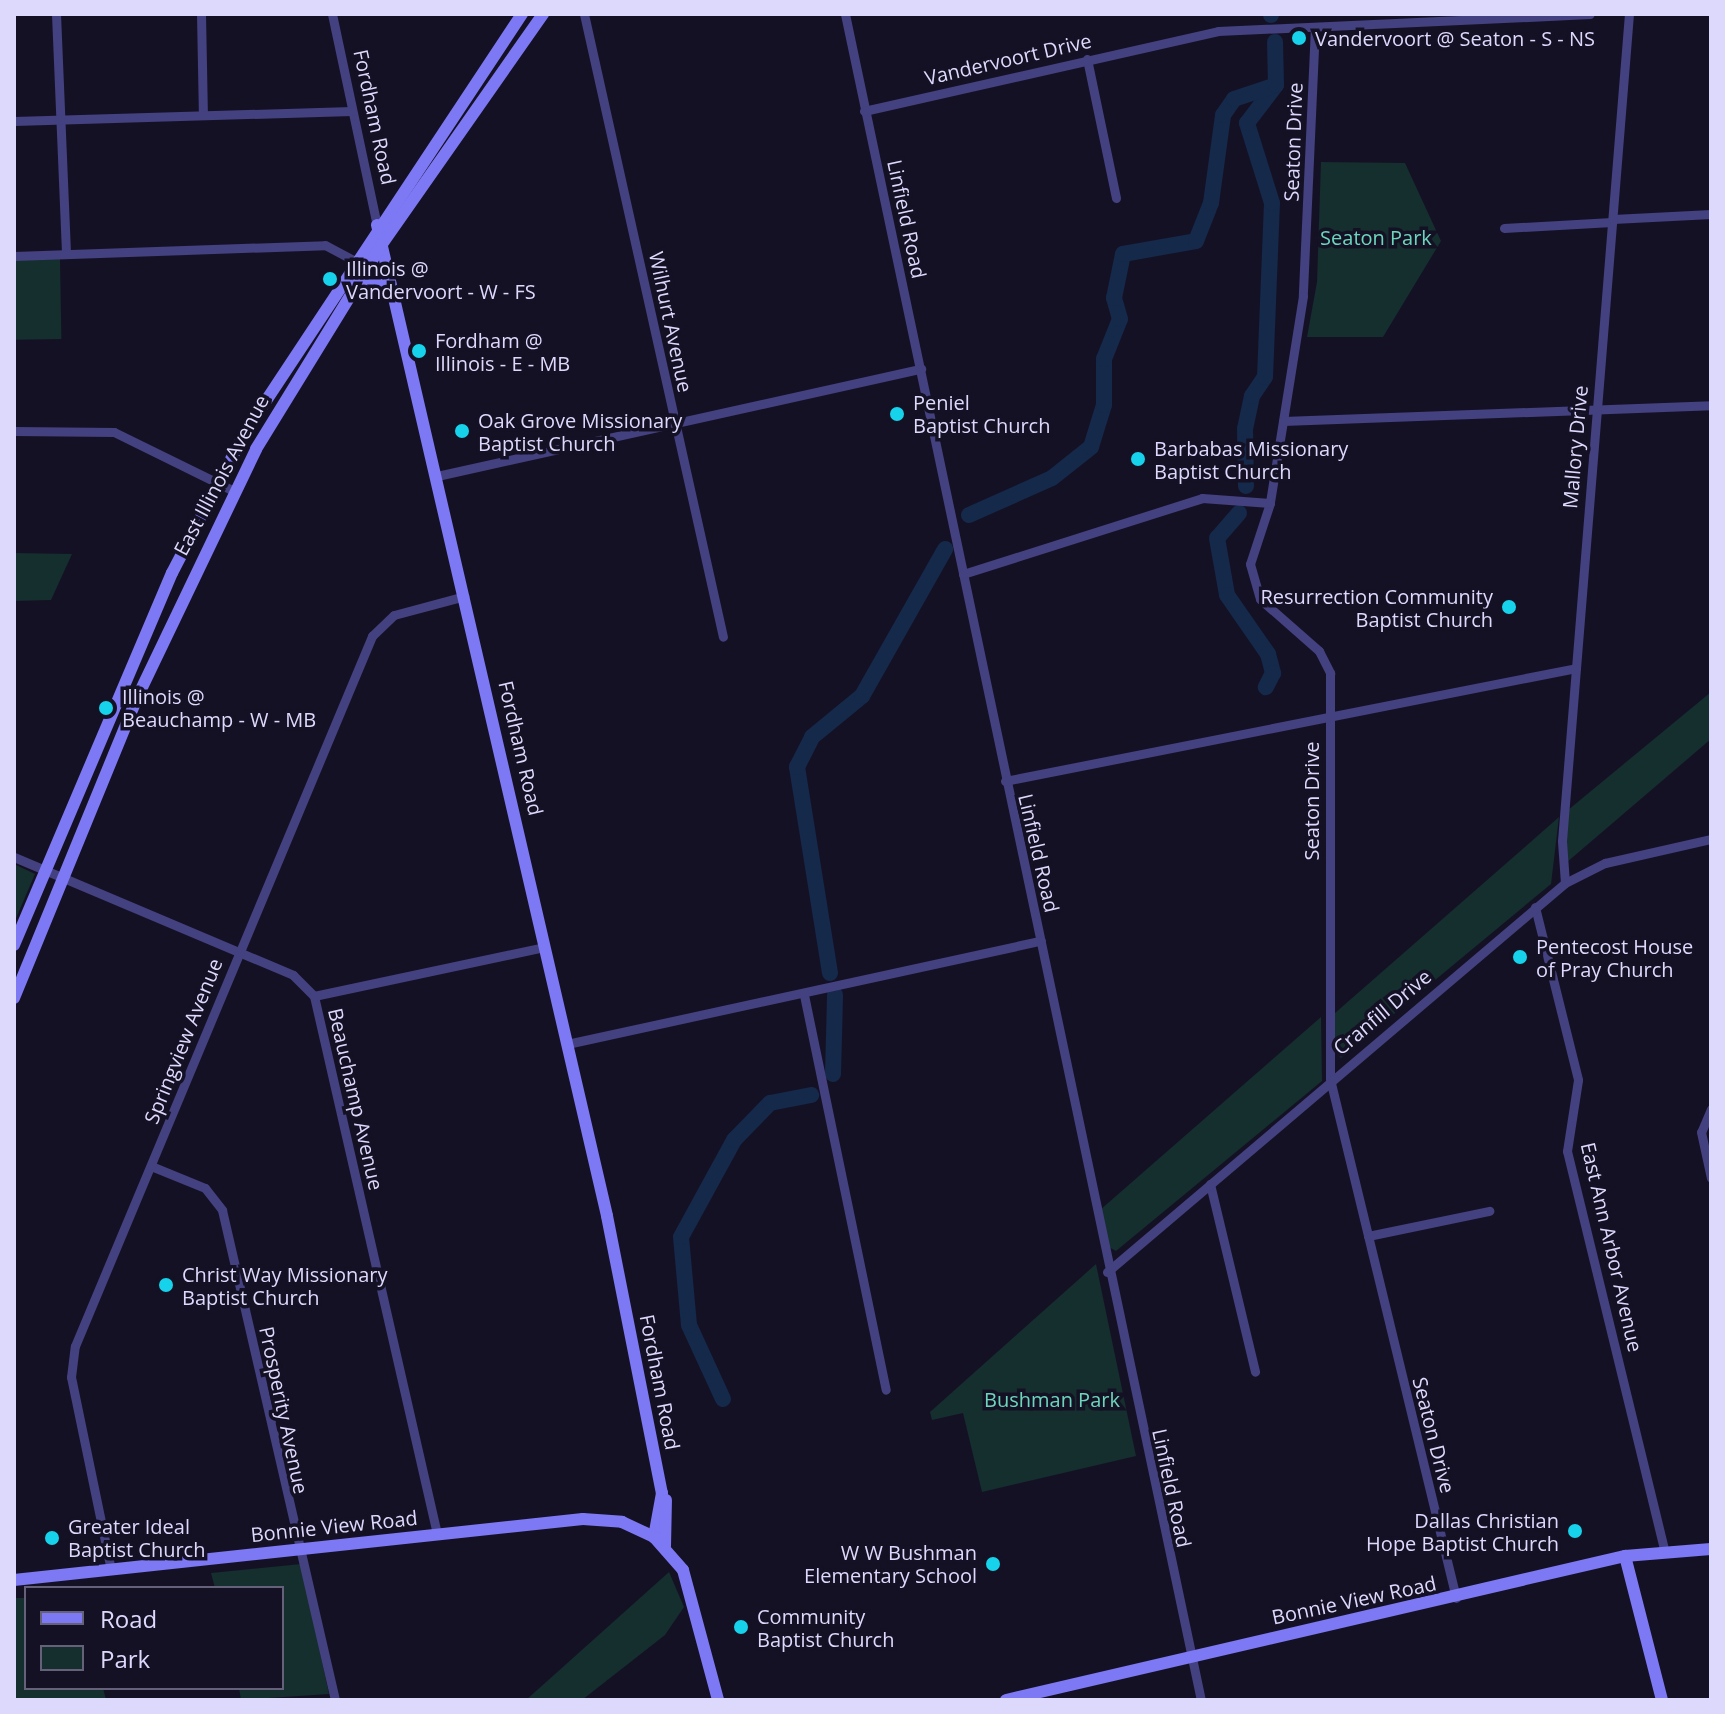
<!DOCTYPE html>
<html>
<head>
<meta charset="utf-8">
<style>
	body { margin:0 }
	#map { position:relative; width:1725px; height:1714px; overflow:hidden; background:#151125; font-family:"Open Sans",sans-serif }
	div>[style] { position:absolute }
	.green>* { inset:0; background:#152e2e; transform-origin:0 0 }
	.river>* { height:16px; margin:-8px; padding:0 8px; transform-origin:8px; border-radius:8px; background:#15294b }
	.street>* { height:9px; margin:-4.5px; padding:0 4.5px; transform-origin:4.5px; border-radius:4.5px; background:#444180 }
	.secondary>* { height:12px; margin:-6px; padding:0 6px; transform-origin:6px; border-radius:6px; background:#7d78f3 }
	.dots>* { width:22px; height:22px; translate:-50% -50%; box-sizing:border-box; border:4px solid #151125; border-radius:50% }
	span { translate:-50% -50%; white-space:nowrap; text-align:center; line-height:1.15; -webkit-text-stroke:7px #151125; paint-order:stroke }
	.poi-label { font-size:20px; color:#ddd9fc }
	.left { translate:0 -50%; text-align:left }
	.right { translate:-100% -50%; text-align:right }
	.street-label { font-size:20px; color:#ddd9fc }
	.park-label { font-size:20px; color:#6bd6bc }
	.frame { position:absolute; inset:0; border:16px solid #ddd9fc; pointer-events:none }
	.legend { position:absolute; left:24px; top:1586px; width:260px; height:104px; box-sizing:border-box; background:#151125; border:2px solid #65617b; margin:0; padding:10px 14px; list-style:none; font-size:24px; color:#ddd9fc }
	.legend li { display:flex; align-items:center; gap:16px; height:40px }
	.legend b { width:40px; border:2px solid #65617b }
</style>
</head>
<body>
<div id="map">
	<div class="green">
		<div style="clip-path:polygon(1321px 162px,1405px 163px,1441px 241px,1383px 337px,1307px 337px,1317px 282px)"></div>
		<div style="left:60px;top:259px;width:80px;height:46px;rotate:89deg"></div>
		<div style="clip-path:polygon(14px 553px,72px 554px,51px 600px,14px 601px)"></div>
		<div style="clip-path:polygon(1711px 692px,1711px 739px,1566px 863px,1568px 810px)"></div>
		<div style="clip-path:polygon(1559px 817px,1551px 884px,1341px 1058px,1334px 1051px,1335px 1013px)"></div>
		<div style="clip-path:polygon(14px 864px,35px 874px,14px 923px)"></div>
		<div style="clip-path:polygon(1321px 1017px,1322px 1081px,1116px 1251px,1107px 1246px,1100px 1210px)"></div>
		<div style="clip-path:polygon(1096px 1264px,1136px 1456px,982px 1492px,963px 1413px,932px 1420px,930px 1412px)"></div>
		<div style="clip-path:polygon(301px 1564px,329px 1694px,241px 1700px,239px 1688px,282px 1688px,282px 1588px,215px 1588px,211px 1573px)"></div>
		<div style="clip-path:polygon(669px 1572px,684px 1607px,665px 1635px,582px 1700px,526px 1700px)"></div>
		<div style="clip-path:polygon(14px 1598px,26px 1598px,26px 1688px,103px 1688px,106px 1700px,14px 1700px)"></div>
	</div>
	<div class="river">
		<div style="left:1271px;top:15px;width:1px;rotate:-90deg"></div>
		<div style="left:1246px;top:486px;width:57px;rotate:-91deg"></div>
		<div style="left:1245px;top:429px;width:34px;rotate:-78deg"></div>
		<div style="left:1252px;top:396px;width:23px;rotate:-56deg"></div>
		<div style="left:1265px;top:377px;width:174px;rotate:-87.7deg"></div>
		<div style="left:1272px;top:203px;width:84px;rotate:-107.4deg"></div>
		<div style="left:1247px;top:123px;width:48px;rotate:-52.7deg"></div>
		<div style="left:1239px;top:513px;width:33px;rotate:131deg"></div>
		<div style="left:1217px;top:538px;width:58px;rotate:80deg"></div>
		<div style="left:1227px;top:595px;width:72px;rotate:55.2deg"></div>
		<div style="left:1268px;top:654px;width:20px;rotate:75deg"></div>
		<div style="left:1273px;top:673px;width:16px;rotate:117deg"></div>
		<div style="left:969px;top:515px;width:91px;rotate:-24deg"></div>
		<div style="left:1052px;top:478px;width:50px;rotate:-38.5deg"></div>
		<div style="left:1091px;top:447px;width:44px;rotate:-72.8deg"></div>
		<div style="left:1104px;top:405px;width:46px;rotate:-90deg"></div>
		<div style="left:1104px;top:359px;width:43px;rotate:-68.2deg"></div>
		<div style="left:1120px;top:319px;width:22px;rotate:-106deg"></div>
		<div style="left:1114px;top:298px;width:45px;rotate:-78.4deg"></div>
		<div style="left:1123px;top:254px;width:74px;rotate:-10.1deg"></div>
		<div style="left:1196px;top:241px;width:41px;rotate:-68.5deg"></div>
		<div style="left:1211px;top:203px;width:89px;rotate:-82.2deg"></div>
		<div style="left:1223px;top:115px;width:19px;rotate:-55deg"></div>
		<div style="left:1234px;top:99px;width:44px;rotate:-18.4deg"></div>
		<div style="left:1276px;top:85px;width:43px;rotate:-91.3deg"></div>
		<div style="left:830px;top:973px;width:209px;rotate:-99.1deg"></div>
		<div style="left:797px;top:767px;width:34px;rotate:-63deg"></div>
		<div style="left:812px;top:737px;width:65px;rotate:-39.4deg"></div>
		<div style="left:862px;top:696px;width:169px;rotate:-60.5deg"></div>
		<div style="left:833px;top:1074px;width:79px;rotate:-88.5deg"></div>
		<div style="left:723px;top:1399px;width:81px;rotate:-114.7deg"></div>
		<div style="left:689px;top:1325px;width:88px;rotate:-95.2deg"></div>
		<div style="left:681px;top:1237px;width:111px;rotate:-61.3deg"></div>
		<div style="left:734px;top:1140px;width:52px;rotate:-45.8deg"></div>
		<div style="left:770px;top:1103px;width:42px;rotate:-11deg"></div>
	</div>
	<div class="street">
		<div style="left:56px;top:14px;width:240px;rotate:87.6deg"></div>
		<div style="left:201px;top:14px;width:100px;rotate:88.9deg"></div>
		<div style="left:332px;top:14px;width:216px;rotate:78deg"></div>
		<div style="left:584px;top:14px;width:638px;rotate:77.42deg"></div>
		<div style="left:845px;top:14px;width:1723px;rotate:78.08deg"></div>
		<div style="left:1315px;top:27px;width:269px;rotate:92.6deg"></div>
		<div style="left:1303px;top:296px;width:210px;rotate:99.1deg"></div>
		<div style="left:1270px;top:503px;width:64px;rotate:108.2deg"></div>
		<div style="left:1250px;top:564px;width:36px;rotate:74deg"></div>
		<div style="left:1260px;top:599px;width:79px;rotate:41.4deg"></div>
		<div style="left:1319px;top:651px;width:25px;rotate:63deg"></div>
		<div style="left:1330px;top:673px;width:406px;rotate:90deg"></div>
		<div style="left:1330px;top:1079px;width:534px;rotate:76.35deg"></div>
		<div style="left:1087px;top:59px;width:142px;rotate:78.2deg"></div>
		<div style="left:864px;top:111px;width:363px;rotate:-12.7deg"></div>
		<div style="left:1218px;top:31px;width:372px;rotate:-2.6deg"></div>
		<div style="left:14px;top:121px;width:338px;rotate:-1.7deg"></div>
		<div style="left:1613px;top:219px;width:98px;rotate:-2.9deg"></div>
		<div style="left:1504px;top:228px;width:108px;rotate:-3.2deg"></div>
		<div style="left:14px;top:256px;width:311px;rotate:-2deg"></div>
		<div style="left:325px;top:245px;width:32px;rotate:28deg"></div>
		<div style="left:1283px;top:421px;width:428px;rotate:-2.1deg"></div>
		<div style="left:14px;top:431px;width:100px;rotate:0.6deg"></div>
		<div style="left:114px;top:432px;width:134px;rotate:26.2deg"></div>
		<div style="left:437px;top:476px;width:496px;rotate:-12.5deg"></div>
		<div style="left:963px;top:574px;width:251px;rotate:-17.6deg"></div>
		<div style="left:1202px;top:498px;width:68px;rotate:4.2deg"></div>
		<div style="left:1005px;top:781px;width:582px;rotate:-11.19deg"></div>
		<div style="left:14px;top:857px;width:303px;rotate:22.9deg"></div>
		<div style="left:293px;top:975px;width:30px;rotate:45deg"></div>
		<div style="left:314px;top:996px;width:552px;rotate:77.12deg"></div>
		<div style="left:1565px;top:883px;width:42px;rotate:-94.1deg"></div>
		<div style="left:1562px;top:841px;width:830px;rotate:-85.37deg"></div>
		<div style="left:1535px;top:907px;width:178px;rotate:76deg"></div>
		<div style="left:1578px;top:1080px;width:72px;rotate:98.8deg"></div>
		<div style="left:1567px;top:1151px;width:411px;rotate:76.3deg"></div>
		<div style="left:804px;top:995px;width:403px;rotate:78.3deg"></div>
		<div style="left:314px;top:996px;width:235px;rotate:-12deg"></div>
		<div style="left:567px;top:1044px;width:485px;rotate:-12.3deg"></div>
		<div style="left:1711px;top:1109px;width:25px;rotate:113deg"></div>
		<div style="left:1701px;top:1132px;width:47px;rotate:77.7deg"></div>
		<div style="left:151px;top:1166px;width:58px;rotate:22.2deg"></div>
		<div style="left:205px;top:1188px;width:28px;rotate:52deg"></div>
		<div style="left:222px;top:1210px;width:503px;rotate:77.01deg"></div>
		<div style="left:1210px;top:1184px;width:193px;rotate:76.5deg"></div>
		<div style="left:1368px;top:1236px;width:124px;rotate:-11.7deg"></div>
		<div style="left:1107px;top:1272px;width:601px;rotate:-40.34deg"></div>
		<div style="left:1565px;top:883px;width:45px;rotate:-26.6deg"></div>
		<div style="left:1605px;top:863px;width:109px;rotate:-12.8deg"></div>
		<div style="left:111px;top:1570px;width:197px;rotate:-101.7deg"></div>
		<div style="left:71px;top:1377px;width:31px;rotate:-83deg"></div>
		<div style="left:75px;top:1346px;width:770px;rotate:-67.3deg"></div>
		<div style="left:372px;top:636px;width:30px;rotate:-44deg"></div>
		<div style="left:394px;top:615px;width:73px;rotate:-15deg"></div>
	</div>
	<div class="secondary">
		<div style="left:377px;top:225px;width:1017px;rotate:76.93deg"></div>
		<div style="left:607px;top:1216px;width:282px;rotate:78.8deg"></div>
		<div style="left:662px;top:1493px;width:45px;rotate:100.3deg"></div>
		<div style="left:355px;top:286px;width:16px;rotate:-18deg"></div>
		<div style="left:370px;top:281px;width:25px;rotate:21deg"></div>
		<div style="left:14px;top:945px;width:404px;rotate:-67deg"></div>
		<div style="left:172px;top:573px;width:157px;rotate:-62.6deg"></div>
		<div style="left:244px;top:434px;width:504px;rotate:-56.5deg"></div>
		<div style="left:14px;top:998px;width:322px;rotate:-67.7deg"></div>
		<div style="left:136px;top:700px;width:278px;rotate:-64.4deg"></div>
		<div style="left:256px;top:449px;width:241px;rotate:-58.4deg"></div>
		<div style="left:382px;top:244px;width:281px;rotate:-55deg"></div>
		<div style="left:665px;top:1546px;width:46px;rotate:-88.8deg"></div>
		<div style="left:1625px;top:1556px;width:149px;rotate:75.6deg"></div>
		<div style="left:14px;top:1580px;width:572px;rotate:-6.12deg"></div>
		<div style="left:583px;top:1519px;width:39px;rotate:4deg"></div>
		<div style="left:622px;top:1522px;width:35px;rotate:25deg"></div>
		<div style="left:654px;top:1537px;width:44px;rotate:48.7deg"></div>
		<div style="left:683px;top:1570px;width:135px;rotate:74.9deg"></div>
		<div style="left:1006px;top:1700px;width:636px;rotate:-13.1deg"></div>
		<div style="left:1625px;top:1556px;width:86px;rotate:-4.7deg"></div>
	</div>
	<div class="dots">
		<div style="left:1299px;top:38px;background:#16d2ea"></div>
		<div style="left:330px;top:279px;background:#16d2ea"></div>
		<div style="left:419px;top:351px;background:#16d2ea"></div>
		<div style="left:897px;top:414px;background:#16d2ea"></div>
		<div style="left:462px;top:431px;background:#16d2ea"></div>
		<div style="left:1138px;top:459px;background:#16d2ea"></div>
		<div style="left:1509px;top:607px;background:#16d2ea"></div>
		<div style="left:106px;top:708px;background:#16d2ea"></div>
		<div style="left:1520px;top:957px;background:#16d2ea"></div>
		<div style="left:166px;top:1285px;background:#16d2ea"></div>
		<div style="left:1575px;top:1531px;background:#16d2ea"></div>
		<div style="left:52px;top:1538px;background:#16d2ea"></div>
		<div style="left:993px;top:1564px;background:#16d2ea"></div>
		<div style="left:741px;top:1627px;background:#16d2ea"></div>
	</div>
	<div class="poi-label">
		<span class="left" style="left:1315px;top:38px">Vandervoort @ Seaton - S - NS</span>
		<span class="left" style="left:346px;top:280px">Illinois @<br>Vandervoort - W - FS</span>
		<span class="left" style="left:435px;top:352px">Fordham @<br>Illinois - E - MB</span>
		<span class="left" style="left:913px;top:414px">Peniel<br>Baptist Church</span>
		<span class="left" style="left:478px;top:432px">Oak Grove Missionary<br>Baptist Church</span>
		<span class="left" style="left:1154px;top:460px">Barbabas Missionary<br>Baptist Church</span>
		<span class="right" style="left:1493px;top:608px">Resurrection Community<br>Baptist Church</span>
		<span class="left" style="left:122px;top:708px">Illinois @<br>Beauchamp - W - MB</span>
		<span class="left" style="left:1536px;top:958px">Pentecost House<br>of Pray Church</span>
		<span class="left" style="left:182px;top:1286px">Christ Way Missionary<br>Baptist Church</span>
		<span class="right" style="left:1559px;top:1532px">Dallas Christian<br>Hope Baptist Church</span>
		<span class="left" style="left:68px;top:1538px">Greater Ideal<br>Baptist Church</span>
		<span class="right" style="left:977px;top:1564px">W W Bushman<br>Elementary School</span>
		<span class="left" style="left:757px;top:1628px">Community<br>Baptist Church</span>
	</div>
	<div class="street-label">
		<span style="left:1008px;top:59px;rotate:-13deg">Vandervoort Drive</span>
		<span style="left:375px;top:117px;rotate:78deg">Fordham Road</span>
		<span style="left:1293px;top:142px;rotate:-88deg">Seaton Drive</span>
		<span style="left:907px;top:219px;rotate:78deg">Linfield Road</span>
		<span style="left:671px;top:322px;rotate:78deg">Wilhurt Avenue</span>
		<span style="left:1575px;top:447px;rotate:-85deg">Mallory Drive</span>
		<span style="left:221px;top:475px;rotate:-62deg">East Illinois Avenue</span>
		<span style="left:521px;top:748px;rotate:77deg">Fordham Road</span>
		<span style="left:1311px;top:801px;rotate:-90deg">Seaton Drive</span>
		<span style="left:1039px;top:853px;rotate:77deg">Linfield Road</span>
		<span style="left:1382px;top:1012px;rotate:-40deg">Cranfill Drive</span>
		<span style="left:183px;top:1041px;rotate:-68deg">Springview Avenue</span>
		<span style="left:356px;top:1099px;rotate:77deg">Beauchamp Avenue</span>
		<span style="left:1612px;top:1247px;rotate:77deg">East Ann Arbor Avenue</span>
		<span style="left:660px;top:1382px;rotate:79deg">Fordham Road</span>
		<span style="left:284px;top:1410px;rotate:78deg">Prosperity Avenue</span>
		<span style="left:1434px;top:1435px;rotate:76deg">Seaton Drive</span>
		<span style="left:1172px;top:1488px;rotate:78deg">Linfield Road</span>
		<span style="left:334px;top:1526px;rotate:-6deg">Bonnie View Road</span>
		<span style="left:1354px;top:1600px;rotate:-12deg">Bonnie View Road</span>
	</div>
	<div class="park-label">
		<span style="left:1376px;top:237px">Seaton Park</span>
		<span style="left:1052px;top:1399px">Bushman Park</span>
	</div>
	<div class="frame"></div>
	<ul class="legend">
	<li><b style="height:10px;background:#7d78f3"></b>Road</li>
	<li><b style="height:22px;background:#152e2e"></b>Park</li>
	</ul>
</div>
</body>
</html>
